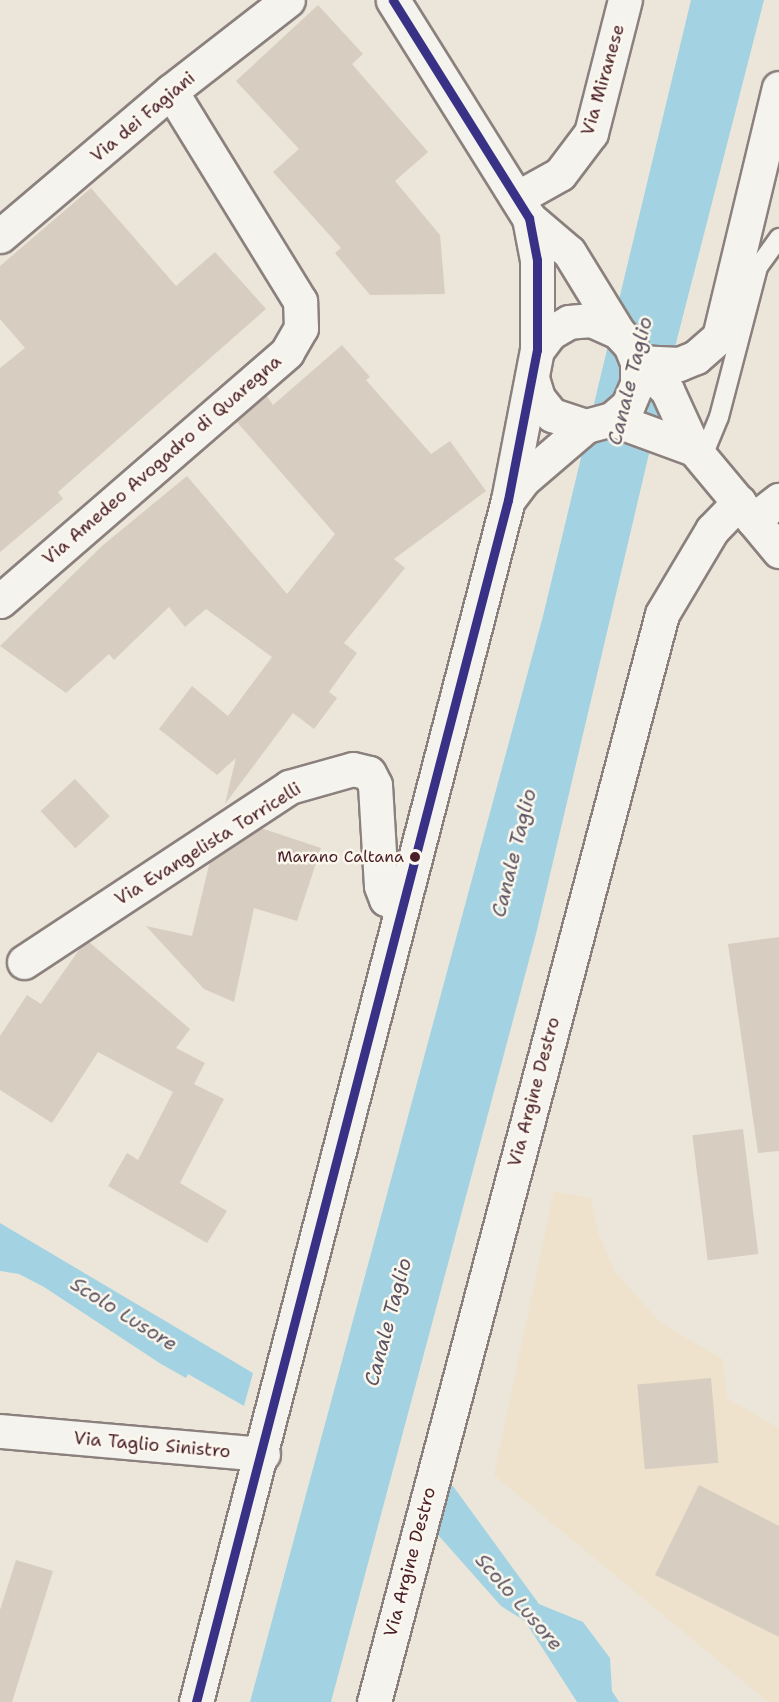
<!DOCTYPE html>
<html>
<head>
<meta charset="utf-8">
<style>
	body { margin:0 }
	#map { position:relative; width:779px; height:1702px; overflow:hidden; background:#ece6da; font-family:"Shantell Sans",sans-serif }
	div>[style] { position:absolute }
	.built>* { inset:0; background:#eee2cc }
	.water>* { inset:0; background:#a3d3e2 }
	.building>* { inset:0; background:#d7cdc0; transform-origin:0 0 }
	.roads { filter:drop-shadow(2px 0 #8b807d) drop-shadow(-2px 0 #8b807d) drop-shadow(0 2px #8b807d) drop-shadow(0 -2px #8b807d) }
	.lane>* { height:18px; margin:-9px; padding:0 9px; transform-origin:9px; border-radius:9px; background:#f4f3ee }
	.street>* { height:33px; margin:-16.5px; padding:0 16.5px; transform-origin:16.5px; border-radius:16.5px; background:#f4f3ee }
	.secondary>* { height:33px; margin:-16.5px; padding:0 16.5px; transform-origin:16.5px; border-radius:16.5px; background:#f4f3ee }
	.bus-1>* { height:9px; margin:-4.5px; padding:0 4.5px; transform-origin:4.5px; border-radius:4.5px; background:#393185 }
	.dots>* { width:16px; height:16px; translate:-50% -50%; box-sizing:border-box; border:3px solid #fbf7ec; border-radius:50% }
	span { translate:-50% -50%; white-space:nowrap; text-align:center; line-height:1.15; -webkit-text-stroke:5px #fbf7ec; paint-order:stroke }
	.bus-label { font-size:16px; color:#4a1f2b }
	.right { translate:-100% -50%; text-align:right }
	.street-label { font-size:18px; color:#4a1f2b }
	.water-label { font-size:20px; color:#5b5363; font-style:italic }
</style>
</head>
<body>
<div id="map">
	<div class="built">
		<div style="clip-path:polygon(554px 1191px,591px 1198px,598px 1233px,615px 1272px,662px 1324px,723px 1359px,727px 1398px,779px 1428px,779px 1702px,768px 1702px,494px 1475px)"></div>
	</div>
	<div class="water">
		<div style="clip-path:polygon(691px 0,764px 0,664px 390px,536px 934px,331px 1702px,250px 1702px,543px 616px)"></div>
		<div style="clip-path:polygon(0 1223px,253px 1373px,244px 1406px,188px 1374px,186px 1378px,161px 1364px,44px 1287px,19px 1274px,0 1271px)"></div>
		<div style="clip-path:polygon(453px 1486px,539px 1604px,583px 1622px,610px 1658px,612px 1691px,619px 1702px,577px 1702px,525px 1621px,501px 1606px,431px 1527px,441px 1487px)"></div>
	</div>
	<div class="building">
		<div style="clip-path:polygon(318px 5px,363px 54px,352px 64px,428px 152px,395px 181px,440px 235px,445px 294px,370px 295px,335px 253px,341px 248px,273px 172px,299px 149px,236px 81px)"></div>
		<div style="clip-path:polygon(91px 188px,176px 286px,215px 252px,266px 309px,58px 492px,63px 499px,0 552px,0 368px,25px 348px,0 319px,0 266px)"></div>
		<div style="clip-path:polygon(342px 345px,370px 377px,366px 380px,431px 454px,450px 441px,486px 491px,394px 559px,405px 568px,344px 643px,357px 653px,329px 692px,337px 698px,314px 729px,293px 713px,225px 804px,236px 758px,217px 775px,159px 729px,192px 686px,228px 716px,272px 657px,206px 609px,185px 627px,169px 607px,114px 660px,109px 654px,66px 693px,0 646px,102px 546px,187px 476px,287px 594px,335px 534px,236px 421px,266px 395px,273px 405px)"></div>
		<div style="left:75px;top:779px;width:51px;height:47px;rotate:47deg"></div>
		<div style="clip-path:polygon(261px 828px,321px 848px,297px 921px,254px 908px,234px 1002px,204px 989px,146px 926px,192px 936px,210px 861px)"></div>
		<div style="clip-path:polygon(779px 937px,779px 1151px,758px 1153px,728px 944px)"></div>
		<div style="clip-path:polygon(89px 942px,190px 1029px,176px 1048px,205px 1063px,194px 1084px,224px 1099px,180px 1183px,227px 1211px,207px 1243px,108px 1186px,127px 1153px,138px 1160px,173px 1092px,98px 1052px,52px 1123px,0 1090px,0 1036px,27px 995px,41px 1004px,81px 947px)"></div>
		<div style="left:743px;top:1129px;width:126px;height:51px;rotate:83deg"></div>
		<div style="left:711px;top:1378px;width:85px;height:74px;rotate:85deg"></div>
		<div style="clip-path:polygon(699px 1485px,779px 1526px,779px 1637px,655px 1575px)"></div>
		<div style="clip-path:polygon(16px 1560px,53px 1571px,12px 1702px,0 1702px,0 1610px)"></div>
	</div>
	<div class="roads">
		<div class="lane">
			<div style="left:702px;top:458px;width:44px;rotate:-67.5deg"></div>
			<div style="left:719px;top:417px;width:155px;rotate:-75.4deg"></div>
			<div style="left:758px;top:267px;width:36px;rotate:-54deg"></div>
		</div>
		<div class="street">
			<div style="left:517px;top:198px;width:49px;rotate:-29.2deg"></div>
			<div style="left:560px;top:174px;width:51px;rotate:-52.9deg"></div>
			<div style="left:591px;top:133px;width:137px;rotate:-75.7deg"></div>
			<div style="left:0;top:236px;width:224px;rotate:-40.3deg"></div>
			<div style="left:171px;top:91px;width:148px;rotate:-37.9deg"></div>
			<div style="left:637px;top:362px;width:42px;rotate:2.7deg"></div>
			<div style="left:679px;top:364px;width:18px;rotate:-22deg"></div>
			<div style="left:696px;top:357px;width:30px;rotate:-41deg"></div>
			<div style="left:719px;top:337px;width:256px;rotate:-76.5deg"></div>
			<div style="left:753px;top:520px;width:33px;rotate:-38deg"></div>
			<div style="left:0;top:601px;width:380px;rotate:-40.9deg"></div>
			<div style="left:287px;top:352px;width:28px;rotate:-60deg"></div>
			<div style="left:301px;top:328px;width:27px;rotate:-92deg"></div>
			<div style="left:300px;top:301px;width:246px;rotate:-121.6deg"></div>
			<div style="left:24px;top:962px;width:318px;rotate:-33.4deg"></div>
			<div style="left:289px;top:787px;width:66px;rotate:-15.7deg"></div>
			<div style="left:353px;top:769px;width:16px;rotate:14deg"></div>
			<div style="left:369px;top:773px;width:13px;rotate:63deg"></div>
			<div style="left:375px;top:785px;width:101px;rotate:86.6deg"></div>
			<div style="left:381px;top:886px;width:14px;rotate:69deg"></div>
			<div style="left:386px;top:899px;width:17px;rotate:17deg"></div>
			<div style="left:0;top:1431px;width:264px;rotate:5deg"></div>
			<div style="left:374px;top:1702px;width:1125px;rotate:-75.17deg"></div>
			<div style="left:662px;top:614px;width:98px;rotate:-59.2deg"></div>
			<div style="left:712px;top:530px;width:39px;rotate:-46deg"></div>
		</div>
		<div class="secondary">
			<div style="left:529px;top:218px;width:52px;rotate:40.4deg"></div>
			<div style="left:569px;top:252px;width:94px;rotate:58.5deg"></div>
			<div style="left:637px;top:362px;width:41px;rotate:43deg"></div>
			<div style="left:667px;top:390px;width:65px;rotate:65.4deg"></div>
			<div style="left:694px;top:449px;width:133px;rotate:50.2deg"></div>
			<div style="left:532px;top:378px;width:21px;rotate:73deg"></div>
			<div style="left:538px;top:398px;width:22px;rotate:51deg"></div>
			<div style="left:552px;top:415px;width:36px;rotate:18deg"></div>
			<div style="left:586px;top:426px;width:27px;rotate:-15deg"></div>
			<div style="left:612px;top:419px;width:21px;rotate:-41deg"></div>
			<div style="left:628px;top:405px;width:23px;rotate:-67deg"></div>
			<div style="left:637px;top:384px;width:22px;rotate:-90deg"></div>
			<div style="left:637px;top:362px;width:18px;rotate:-112deg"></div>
			<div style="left:630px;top:345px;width:18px;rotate:-133deg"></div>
			<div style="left:618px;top:332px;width:30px;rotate:-156deg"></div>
			<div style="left:591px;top:320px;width:22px;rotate:175deg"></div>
			<div style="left:569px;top:322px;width:22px;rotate:150deg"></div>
			<div style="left:550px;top:333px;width:21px;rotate:127deg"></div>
			<div style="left:612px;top:419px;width:87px;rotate:20.1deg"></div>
			<div style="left:508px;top:500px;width:25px;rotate:-53deg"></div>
			<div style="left:523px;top:480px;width:83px;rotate:-40.6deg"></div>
			<div style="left:196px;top:1702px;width:1242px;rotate:-75.45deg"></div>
			<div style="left:508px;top:500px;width:153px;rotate:-79.1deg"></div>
			<div style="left:537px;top:350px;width:90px;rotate:-90deg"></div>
			<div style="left:537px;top:260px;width:43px;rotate:-100.8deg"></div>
			<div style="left:529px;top:218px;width:257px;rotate:-122deg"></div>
		</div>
	</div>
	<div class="bus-1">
		<div style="left:196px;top:1702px;width:1242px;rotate:-75.45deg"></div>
		<div style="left:508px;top:500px;width:153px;rotate:-79.1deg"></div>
		<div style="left:537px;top:350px;width:90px;rotate:-90deg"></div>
		<div style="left:537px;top:260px;width:43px;rotate:-100.8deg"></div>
		<div style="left:529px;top:218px;width:257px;rotate:-122deg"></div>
	</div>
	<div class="dots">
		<div style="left:415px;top:857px;background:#4a1f2b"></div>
	</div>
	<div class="bus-label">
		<span class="right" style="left:404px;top:857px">Marano Caltana</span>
	</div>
	<div class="street-label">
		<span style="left:603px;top:80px;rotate:-74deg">Via Miranese</span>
		<span style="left:143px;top:117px;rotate:-40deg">Via dei Fagiani</span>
		<span style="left:162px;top:460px;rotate:-41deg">Via Amedeo Avogadro di Quaregna</span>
		<span style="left:208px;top:844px;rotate:-32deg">Via Evangelista Torricelli</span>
		<span style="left:534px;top:1092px;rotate:-75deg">Via Argine Destro</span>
		<span style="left:152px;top:1445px;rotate:5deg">Via Taglio Sinistro</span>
		<span style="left:410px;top:1562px;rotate:-75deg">Via Argine Destro</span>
	</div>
	<div class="water-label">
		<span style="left:630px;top:381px;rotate:-76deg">Canale Taglio</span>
		<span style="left:514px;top:853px;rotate:-76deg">Canale Taglio</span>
		<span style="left:124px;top:1314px;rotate:32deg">Scolo Lusore</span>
		<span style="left:388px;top:1322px;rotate:-75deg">Canale Taglio</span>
		<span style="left:519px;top:1602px;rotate:49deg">Scolo Lusore</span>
	</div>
</div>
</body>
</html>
